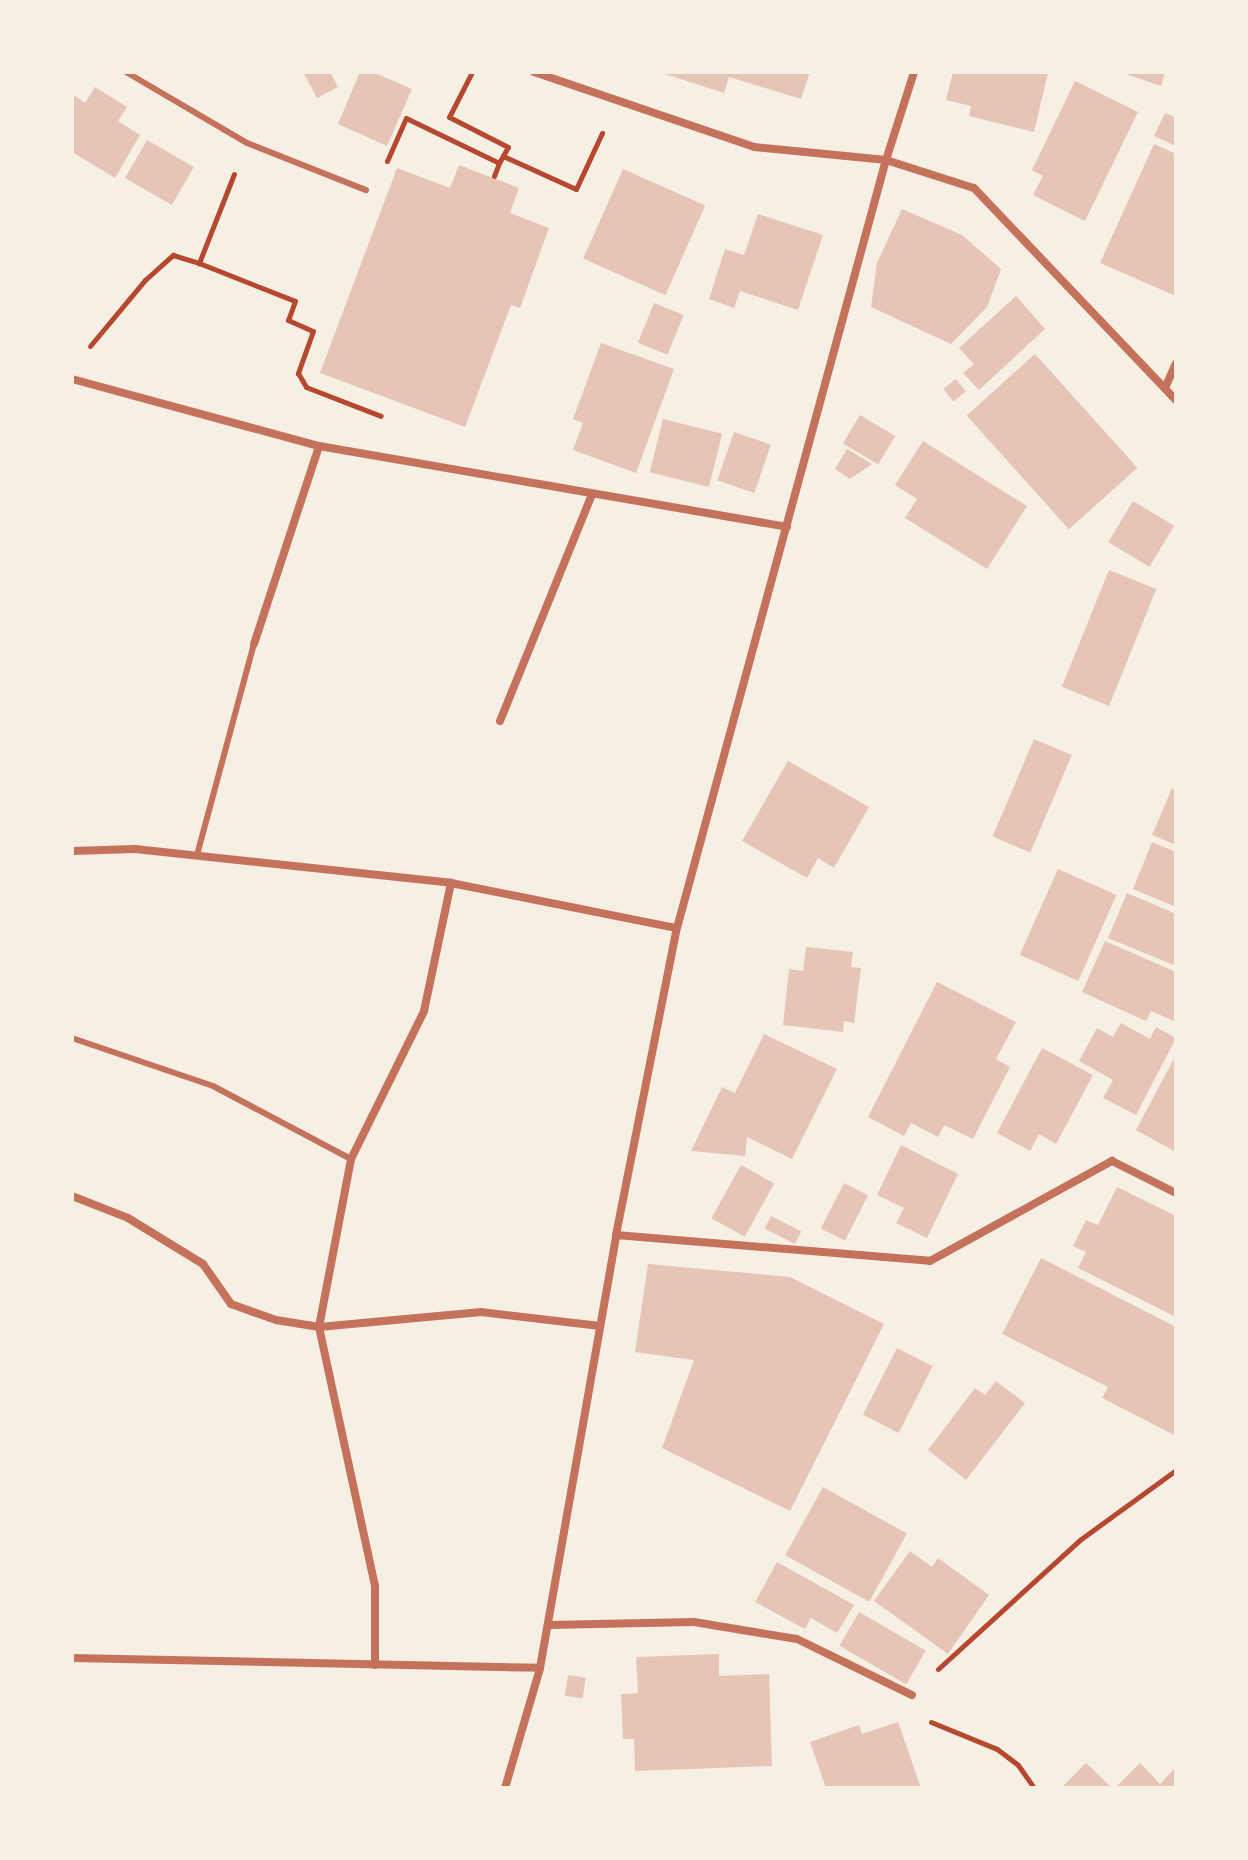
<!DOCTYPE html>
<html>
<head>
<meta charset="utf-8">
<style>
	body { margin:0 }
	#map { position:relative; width:1248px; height:1860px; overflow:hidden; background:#f6efe4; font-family:"Asap Condensed",sans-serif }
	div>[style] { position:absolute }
	.building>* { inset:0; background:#e6c5b7; transform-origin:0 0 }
	.path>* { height:5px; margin:-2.5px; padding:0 2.5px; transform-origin:2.5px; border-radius:2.5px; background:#b5482f }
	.service>* { height:6px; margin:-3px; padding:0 3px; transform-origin:3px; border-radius:3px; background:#c5725c }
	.minor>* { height:8px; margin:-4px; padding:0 4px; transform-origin:4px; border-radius:4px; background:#c5725c }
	span { translate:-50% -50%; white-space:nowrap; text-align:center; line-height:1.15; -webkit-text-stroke:8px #f6efe4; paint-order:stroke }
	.frame { position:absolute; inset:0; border:74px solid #f6efe4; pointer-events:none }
</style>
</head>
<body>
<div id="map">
	<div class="building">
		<div style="clip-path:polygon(303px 72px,330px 72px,338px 87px,317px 98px)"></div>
		<div style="clip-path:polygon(360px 72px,373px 72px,412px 89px,387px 146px,338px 124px)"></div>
		<div style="clip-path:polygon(659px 72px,810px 72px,801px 99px,729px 77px,724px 93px)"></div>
		<div style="clip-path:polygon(953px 72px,1048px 73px,1034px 132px,969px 116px,971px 106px,946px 100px)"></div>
		<div style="clip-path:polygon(1120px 72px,1165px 72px,1161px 86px)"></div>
		<div style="clip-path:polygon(1075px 81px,1138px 112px,1085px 221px,1033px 195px,1043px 176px,1032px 170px)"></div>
		<div style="clip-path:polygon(95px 87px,127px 107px,118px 121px,140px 135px,115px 178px,72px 152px,72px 94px,85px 103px)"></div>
		<div style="clip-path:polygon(1165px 113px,1176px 118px,1176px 146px,1154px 136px)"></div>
		<div style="left:147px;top:140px;width:54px;height:44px;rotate:30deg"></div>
		<div style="clip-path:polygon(1154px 144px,1176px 154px,1176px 296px,1100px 263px)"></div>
		<div style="clip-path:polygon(459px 165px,519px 188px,510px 213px,549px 228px,520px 308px,511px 305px,465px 427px,320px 373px,397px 168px,450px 188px)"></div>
		<div style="left:623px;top:169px;width:90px;height:98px;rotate:24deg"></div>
		<div style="clip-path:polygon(902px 209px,962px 235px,1001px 269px,987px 307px,951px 344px,871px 307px,877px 263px)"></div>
		<div style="clip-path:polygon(758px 214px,823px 235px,798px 310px,740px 291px,734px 308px,709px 299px,725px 249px,744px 255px)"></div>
		<div style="clip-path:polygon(1016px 296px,1045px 329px,979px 390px,963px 373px,974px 364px,959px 348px)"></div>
		<div style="left:654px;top:303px;width:32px;height:43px;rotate:22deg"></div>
		<div style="clip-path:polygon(601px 343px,674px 369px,636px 473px,573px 450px,583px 423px,573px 419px)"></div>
		<div style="left:1035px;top:354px;width:153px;height:92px;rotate:48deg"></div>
		<div style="left:956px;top:379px;width:16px;height:16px;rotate:52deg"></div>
		<div style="left:860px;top:415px;width:41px;height:33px;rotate:31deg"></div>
		<div style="left:663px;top:419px;width:61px;height:55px;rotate:14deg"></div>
		<div style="left:734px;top:432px;width:39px;height:51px;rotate:19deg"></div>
		<div style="clip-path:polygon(923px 441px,1027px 506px,987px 569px,905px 518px,917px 499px,895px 485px)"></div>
		<div style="clip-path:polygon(847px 449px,872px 464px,850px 479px,835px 469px)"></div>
		<div style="left:1133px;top:501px;width:48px;height:48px;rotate:31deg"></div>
		<div style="left:1109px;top:570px;width:51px;height:126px;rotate:22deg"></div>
		<div style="left:1034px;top:739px;width:41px;height:106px;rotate:23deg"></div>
		<div style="clip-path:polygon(788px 761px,869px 807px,834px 868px,818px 858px,807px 878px,742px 841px)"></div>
		<div style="clip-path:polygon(1172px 788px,1176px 790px,1176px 845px,1152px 835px)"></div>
		<div style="clip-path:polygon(1152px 842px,1176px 852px,1176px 907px,1133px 889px)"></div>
		<div style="left:1058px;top:869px;width:64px;height:94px;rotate:24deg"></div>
		<div style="clip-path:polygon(1127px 893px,1176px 914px,1176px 966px,1108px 938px)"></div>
		<div style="clip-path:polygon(1105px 941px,1176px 972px,1176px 1022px,1151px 1011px,1146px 1021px,1082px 992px)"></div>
		<div style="clip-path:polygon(806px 947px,853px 952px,851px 967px,861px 968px,854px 1023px,844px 1021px,843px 1032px,783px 1025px,789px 969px,803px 971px)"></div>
		<div style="clip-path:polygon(937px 982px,1016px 1022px,996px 1059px,1010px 1067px,973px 1139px,944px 1125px,938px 1137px,911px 1123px,904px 1136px,868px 1117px)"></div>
		<div style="clip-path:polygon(1121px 1023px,1150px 1039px,1156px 1027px,1176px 1038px,1136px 1115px,1103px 1098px,1113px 1080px,1079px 1061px,1097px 1028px,1113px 1037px)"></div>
		<div style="clip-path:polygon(764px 1034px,837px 1069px,792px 1159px,747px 1137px,745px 1156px,691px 1151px,722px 1087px,735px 1093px)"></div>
		<div style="clip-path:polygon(1042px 1048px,1093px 1075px,1056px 1144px,1039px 1134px,1030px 1151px,997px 1133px)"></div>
		<div style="clip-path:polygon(1176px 1055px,1176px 1152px,1136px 1130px)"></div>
		<div style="clip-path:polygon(901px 1145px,958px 1174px,927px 1238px,896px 1223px,904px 1208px,877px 1195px)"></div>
		<div style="left:741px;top:1165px;width:38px;height:61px;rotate:29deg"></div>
		<div style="left:844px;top:1183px;width:27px;height:51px;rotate:27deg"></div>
		<div style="clip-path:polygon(1117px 1187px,1176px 1216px,1176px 1317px,1078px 1268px,1086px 1252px,1073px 1246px,1086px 1220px,1098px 1225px)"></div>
		<div style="left:771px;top:1216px;width:34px;height:14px;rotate:27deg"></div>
		<div style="clip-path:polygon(1041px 1258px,1176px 1327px,1176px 1436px,1102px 1398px,1108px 1387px,1002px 1334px)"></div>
		<div style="clip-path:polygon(648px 1264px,790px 1277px,884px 1324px,790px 1511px,662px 1448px,694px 1360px,635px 1352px)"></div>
		<div style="left:897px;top:1348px;width:40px;height:75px;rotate:27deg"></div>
		<div style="clip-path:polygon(996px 1381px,1025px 1403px,966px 1480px,928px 1450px,975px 1388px,985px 1395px)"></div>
		<div style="left:823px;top:1487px;width:96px;height:78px;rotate:29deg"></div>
		<div style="clip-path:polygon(910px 1551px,932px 1567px,938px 1558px,989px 1595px,948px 1654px,874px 1601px)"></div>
		<div style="clip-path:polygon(777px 1562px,854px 1605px,837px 1633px,811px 1618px,805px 1629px,755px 1602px)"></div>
		<div style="left:859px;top:1612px;width:77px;height:39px;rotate:30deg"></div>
		<div style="clip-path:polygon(719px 1654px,719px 1676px,769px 1674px,772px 1766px,635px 1771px,634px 1739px,623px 1739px,621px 1694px,638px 1693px,636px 1657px)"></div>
		<div style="left:568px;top:1675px;width:18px;height:21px;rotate:9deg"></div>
		<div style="clip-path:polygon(898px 1722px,921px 1788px,826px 1788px,810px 1742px,859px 1725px,862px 1734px)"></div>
		<div style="clip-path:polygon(1086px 1763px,1112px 1788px,1061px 1788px)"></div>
		<div style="clip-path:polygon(1140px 1763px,1160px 1784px,1176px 1767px,1176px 1788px,1115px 1788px)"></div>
	</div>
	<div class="path">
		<div style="left:503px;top:156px;width:80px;rotate:24.3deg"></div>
		<div style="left:576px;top:189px;width:62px;rotate:-65.1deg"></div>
		<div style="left:387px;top:161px;width:47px;rotate:-66.2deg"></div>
		<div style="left:406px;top:118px;width:103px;rotate:25.8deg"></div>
		<div style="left:499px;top:163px;width:18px;rotate:-61deg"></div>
		<div style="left:508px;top:147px;width:66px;rotate:-153deg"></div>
		<div style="left:449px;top:117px;width:51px;rotate:-62.9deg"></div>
		<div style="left:234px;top:174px;width:96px;rotate:111.5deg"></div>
		<div style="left:199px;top:263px;width:103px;rotate:21.6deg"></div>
		<div style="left:295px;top:301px;width:20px;rotate:110deg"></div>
		<div style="left:288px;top:320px;width:27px;rotate:24deg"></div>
		<div style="left:313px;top:331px;width:45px;rotate:109.7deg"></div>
		<div style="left:298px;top:373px;width:16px;rotate:60deg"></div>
		<div style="left:306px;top:387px;width:80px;rotate:21.1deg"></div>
		<div style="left:494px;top:176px;width:14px;rotate:-69deg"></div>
		<div style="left:90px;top:346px;width:86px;rotate:-50.2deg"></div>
		<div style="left:145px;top:280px;width:38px;rotate:-42deg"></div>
		<div style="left:173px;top:255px;width:27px;rotate:17deg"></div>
		<div style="left:938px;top:1669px;width:193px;rotate:-42.3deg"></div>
		<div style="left:1081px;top:1539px;width:117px;rotate:-36deg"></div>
		<div style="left:931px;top:1722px;width:71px;rotate:22.2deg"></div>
		<div style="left:997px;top:1749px;width:26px;rotate:37deg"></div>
		<div style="left:1018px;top:1765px;width:28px;rotate:55deg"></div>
	</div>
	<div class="service">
		<div style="left:126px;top:72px;width:140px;rotate:30.4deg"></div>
		<div style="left:247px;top:143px;width:128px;rotate:21.6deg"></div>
		<div style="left:197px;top:855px;width:219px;rotate:-74.9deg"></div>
		<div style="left:72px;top:1038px;width:149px;rotate:18.8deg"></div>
		<div style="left:213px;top:1086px;width:156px;rotate:27.9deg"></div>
	</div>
	<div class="minor">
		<div style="left:534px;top:72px;width:232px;rotate:18.8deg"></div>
		<div style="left:754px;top:147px;width:133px;rotate:5.6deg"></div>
		<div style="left:886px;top:160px;width:92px;rotate:17.7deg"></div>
		<div style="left:974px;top:188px;width:293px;rotate:46.4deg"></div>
		<div style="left:72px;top:379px;width:256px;rotate:15.2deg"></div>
		<div style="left:319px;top:446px;width:475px;rotate:9.8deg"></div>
		<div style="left:1165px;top:388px;width:27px;rotate:-66deg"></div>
		<div style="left:254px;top:644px;width:208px;rotate:-71.8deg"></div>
		<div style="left:500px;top:721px;width:245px;rotate:-67.9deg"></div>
		<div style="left:72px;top:851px;width:63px;rotate:-1.8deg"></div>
		<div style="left:135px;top:849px;width:318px;rotate:6.1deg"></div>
		<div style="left:451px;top:883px;width:230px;rotate:11.3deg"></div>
		<div style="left:72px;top:1196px;width:60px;rotate:21.4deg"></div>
		<div style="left:128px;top:1218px;width:88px;rotate:31.5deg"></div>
		<div style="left:203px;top:1264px;width:49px;rotate:55deg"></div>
		<div style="left:231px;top:1304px;width:48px;rotate:19.6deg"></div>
		<div style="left:276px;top:1320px;width:44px;rotate:9.2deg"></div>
		<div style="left:319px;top:1327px;width:163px;rotate:-5.3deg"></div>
		<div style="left:481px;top:1312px;width:120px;rotate:6.7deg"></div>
		<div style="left:616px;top:1235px;width:315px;rotate:4.7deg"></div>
		<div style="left:930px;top:1261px;width:208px;rotate:-28.8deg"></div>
		<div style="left:1112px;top:1161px;width:72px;rotate:26.6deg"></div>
		<div style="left:548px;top:1625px;width:146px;rotate:-1.2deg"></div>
		<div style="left:694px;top:1622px;width:104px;rotate:9.4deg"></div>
		<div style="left:797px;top:1639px;width:128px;rotate:26deg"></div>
		<div style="left:72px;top:1658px;width:468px;rotate:1.2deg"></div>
		<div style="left:375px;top:1665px;width:79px;rotate:-90deg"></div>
		<div style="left:375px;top:1586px;width:265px;rotate:-102.2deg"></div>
		<div style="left:319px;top:1327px;width:171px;rotate:-79.2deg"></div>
		<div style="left:351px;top:1159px;width:165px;rotate:-63.7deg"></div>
		<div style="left:424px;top:1011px;width:131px;rotate:-78.1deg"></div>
		<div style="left:505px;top:1788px;width:125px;rotate:-73.7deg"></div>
		<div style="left:540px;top:1668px;width:440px;rotate:-80deg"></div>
		<div style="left:616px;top:1235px;width:313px;rotate:-78.8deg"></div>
		<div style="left:677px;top:928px;width:796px;rotate:-74.78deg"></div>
		<div style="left:886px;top:160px;width:92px;rotate:-72.3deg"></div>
	</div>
	<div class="frame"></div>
</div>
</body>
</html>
